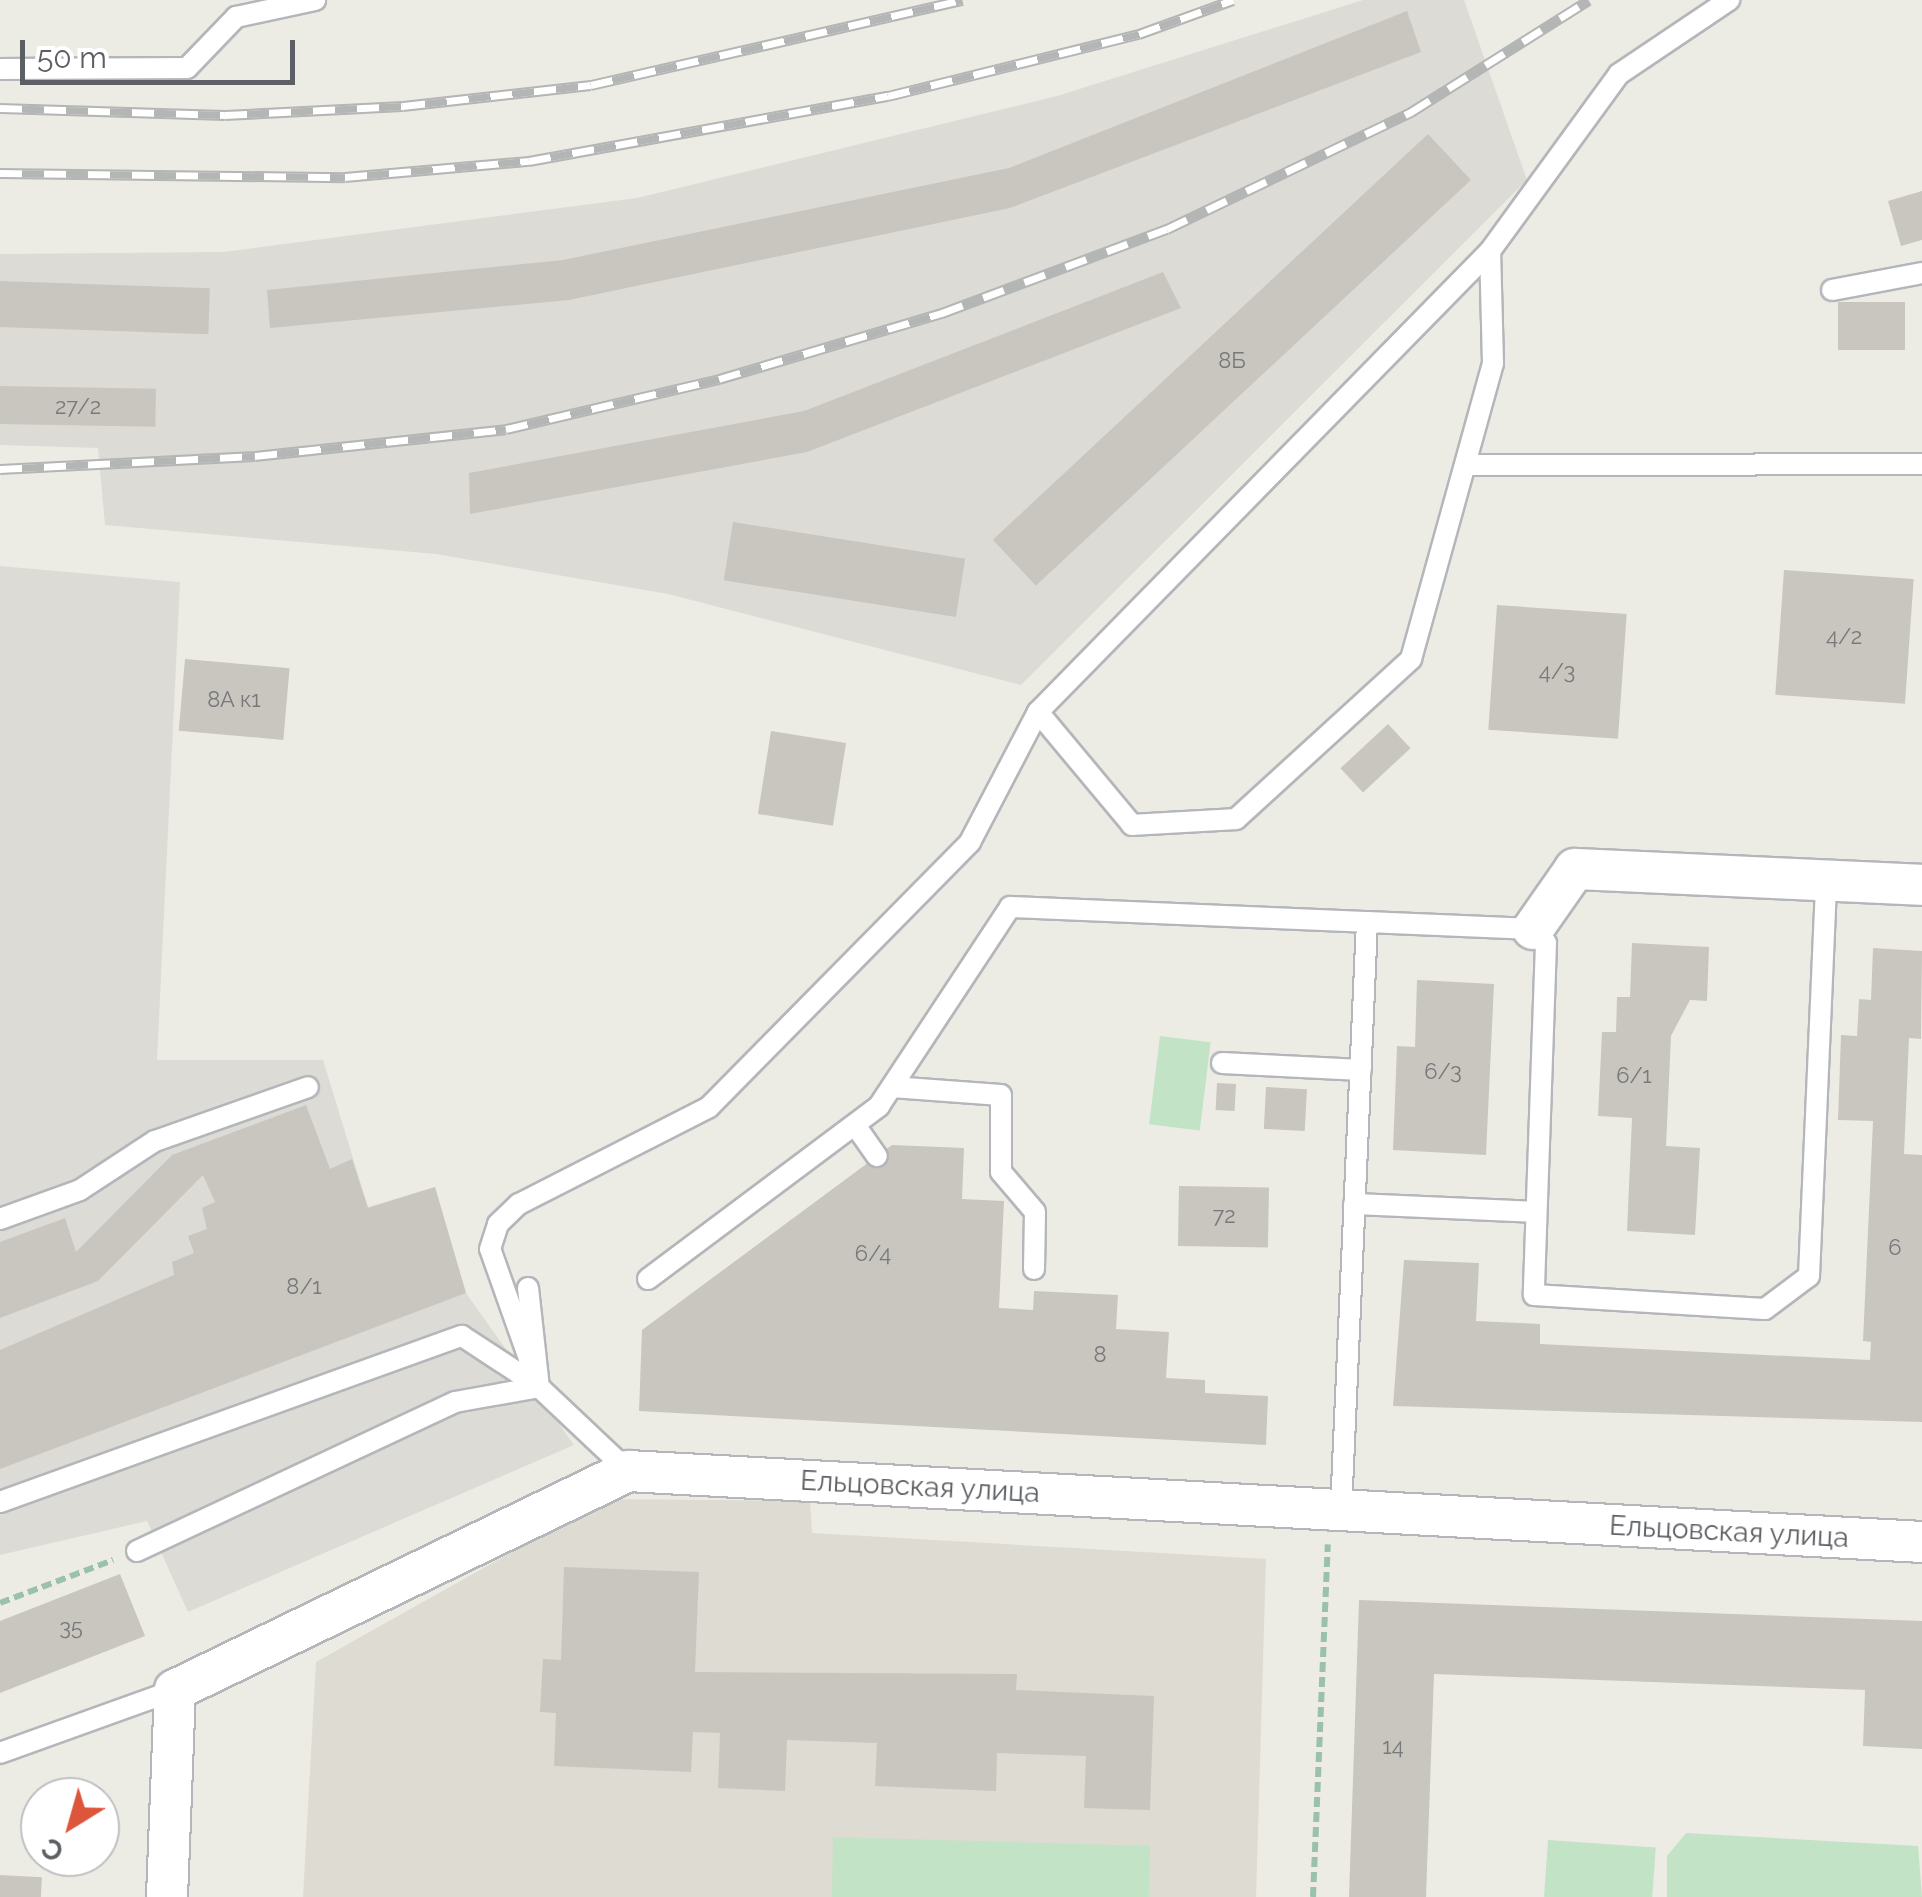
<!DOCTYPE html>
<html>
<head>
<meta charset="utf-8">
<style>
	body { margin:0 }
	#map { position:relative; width:1922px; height:1897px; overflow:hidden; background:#edece4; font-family:Raleway,sans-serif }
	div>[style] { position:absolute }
	.industrial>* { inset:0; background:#dcdbd6 }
	.education>* { inset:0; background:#dddbd2 }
	.green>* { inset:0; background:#c2e3c5; transform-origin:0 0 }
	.building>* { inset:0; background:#c9c6c0; transform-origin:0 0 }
	.path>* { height:6px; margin-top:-3px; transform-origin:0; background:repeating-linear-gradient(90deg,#9ac1a9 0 10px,transparent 0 15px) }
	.roads { filter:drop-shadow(2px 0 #b4b6ba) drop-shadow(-2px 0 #b4b6ba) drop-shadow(0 2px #b4b6ba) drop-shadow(0 -2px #b4b6ba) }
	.service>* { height:20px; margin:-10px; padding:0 10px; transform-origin:10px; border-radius:10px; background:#fff }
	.minor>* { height:40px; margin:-20px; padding:0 20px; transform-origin:20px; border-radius:20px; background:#fff }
	.rail>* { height:11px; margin-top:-5.5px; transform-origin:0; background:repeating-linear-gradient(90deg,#fff 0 22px,#b4b5b5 0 44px); box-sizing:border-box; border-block:2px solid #b4b5b5 }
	span { translate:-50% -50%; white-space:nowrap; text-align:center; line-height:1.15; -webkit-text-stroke:8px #fff; paint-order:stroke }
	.number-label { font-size:22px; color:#77797a }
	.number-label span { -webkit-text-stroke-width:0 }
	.street-label { font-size:28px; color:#5c5f63 }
	.north { position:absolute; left:20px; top:1777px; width:100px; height:100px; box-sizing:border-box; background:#fff; border:2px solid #bebfc1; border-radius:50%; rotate:217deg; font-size:28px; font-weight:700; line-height:40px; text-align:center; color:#5c5f63 }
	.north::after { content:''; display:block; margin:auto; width:35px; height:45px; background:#dd563b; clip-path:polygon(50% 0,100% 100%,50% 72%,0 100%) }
	.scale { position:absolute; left:20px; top:40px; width:275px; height:45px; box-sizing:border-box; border:5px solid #5c5f63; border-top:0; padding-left:12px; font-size:30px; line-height:35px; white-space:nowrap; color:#5c5f63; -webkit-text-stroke:8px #fff; paint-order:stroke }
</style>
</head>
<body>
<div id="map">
	<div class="industrial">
		<div style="clip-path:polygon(1363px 0,1464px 0,1527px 180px,1021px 685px,668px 594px,436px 554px,105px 525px,98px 448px,0 445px,0 254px,223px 252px,637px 198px,1057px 96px)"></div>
		<div style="clip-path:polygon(0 566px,180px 582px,157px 1060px,323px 1060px,368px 1207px,435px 1187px,466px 1293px,574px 1445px,188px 1612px,147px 1521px,0 1555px)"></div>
	</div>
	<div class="education">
		<div style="clip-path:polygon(607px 1499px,810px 1501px,812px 1533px,1266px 1559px,1256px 1897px,303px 1897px,316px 1662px)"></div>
	</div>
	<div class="green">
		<div style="left:1160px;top:1036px;width:51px;height:89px;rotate:7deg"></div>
		<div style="clip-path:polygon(1686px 1833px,1918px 1846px,1922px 1897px,1667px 1897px,1667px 1856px)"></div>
		<div style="clip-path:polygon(833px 1837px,1150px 1846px,1149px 1897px,832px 1897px)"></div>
		<div style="left:1548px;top:1840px;width:108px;height:57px;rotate:4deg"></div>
	</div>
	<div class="building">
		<div style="clip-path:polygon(1407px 11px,1421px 52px,1010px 208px,569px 300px,270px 328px,267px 290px,563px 260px,1009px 168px)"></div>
		<div style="left:1428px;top:134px;width:63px;height:595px;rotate:47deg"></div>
		<div style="clip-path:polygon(1922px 191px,1922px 240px,1901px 246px,1888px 201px)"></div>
		<div style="clip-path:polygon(1163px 272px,1181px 308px,807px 452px,470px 514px,469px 473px,804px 411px)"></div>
		<div style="left:0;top:281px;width:210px;height:46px;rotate:2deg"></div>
		<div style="left:1838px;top:302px;width:67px;height:48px"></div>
		<div style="left:0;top:386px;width:156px;height:38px;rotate:1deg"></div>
		<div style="left:733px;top:522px;width:235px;height:59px;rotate:9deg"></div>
		<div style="left:1784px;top:570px;width:130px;height:125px;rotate:4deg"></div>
		<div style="left:1497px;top:605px;width:130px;height:125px;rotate:4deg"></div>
		<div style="left:185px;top:659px;width:105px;height:72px;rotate:5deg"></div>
		<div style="left:1388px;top:724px;width:33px;height:65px;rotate:47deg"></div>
		<div style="left:771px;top:731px;width:76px;height:84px;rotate:9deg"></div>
		<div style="clip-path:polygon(1632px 943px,1709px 947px,1707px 1001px,1690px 1000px,1671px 1036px,1666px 1146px,1700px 1148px,1695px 1235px,1627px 1231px,1632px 1118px,1598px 1116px,1602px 1032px,1616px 1032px,1617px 997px,1630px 997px)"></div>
		<div style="clip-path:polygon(1873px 948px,1922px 951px,1921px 1039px,1909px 1038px,1904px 1154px,1922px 1155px,1922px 1422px,1393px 1406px,1404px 1260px,1479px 1263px,1476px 1321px,1540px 1324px,1540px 1344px,1870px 1360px,1871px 1342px,1863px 1341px,1873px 1121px,1838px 1120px,1841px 1035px,1857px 1036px,1859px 999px,1871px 1000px)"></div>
		<div style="clip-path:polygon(1417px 980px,1494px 984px,1486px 1155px,1393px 1150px,1397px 1046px,1415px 1047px)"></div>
		<div style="left:1217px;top:1083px;width:19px;height:27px;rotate:3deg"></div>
		<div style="left:1266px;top:1087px;width:41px;height:42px;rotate:3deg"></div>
		<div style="clip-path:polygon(306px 1105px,330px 1169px,352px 1159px,368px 1208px,435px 1187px,466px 1293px,0 1469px,0 1350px,174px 1275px,172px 1262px,194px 1253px,188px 1236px,207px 1229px,202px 1208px,215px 1202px,203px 1175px,98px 1281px,0 1318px,0 1242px,65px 1218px,76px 1252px,172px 1155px)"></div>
		<div style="clip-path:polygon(892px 1145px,964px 1148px,962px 1199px,1004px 1201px,999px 1308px,1033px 1310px,1034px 1291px,1118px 1295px,1116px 1329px,1169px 1332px,1166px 1378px,1205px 1380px,1205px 1393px,1268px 1396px,1266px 1445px,639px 1411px,642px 1330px)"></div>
		<div style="left:1179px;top:1186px;width:90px;height:60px;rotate:1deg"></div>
		<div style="clip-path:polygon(564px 1567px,699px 1572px,695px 1672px,1017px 1674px,1016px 1690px,1154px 1696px,1150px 1810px,1084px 1808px,1086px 1756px,997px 1753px,996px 1791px,875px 1786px,877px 1743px,787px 1740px,785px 1791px,718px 1788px,720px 1733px,693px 1732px,691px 1772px,554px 1766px,556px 1713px,540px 1712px,543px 1659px,561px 1660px)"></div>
		<div style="clip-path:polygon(120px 1574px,145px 1636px,0 1693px,0 1621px)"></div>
		<div style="clip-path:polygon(1359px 1600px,1922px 1621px,1922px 1749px,1863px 1746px,1865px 1690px,1434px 1674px,1426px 1897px,1349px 1897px)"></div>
		<div style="left:0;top:1875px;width:42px;height:22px;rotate:3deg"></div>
	</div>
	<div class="path">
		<div style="left:0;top:1603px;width:121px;rotate:-20.8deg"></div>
		<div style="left:1313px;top:1897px;width:353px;rotate:-87.6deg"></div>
	</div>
	<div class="roads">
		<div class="service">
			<div style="left:0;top:69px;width:187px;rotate:-0.3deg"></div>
			<div style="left:187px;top:68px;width:71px;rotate:-46.1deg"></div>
			<div style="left:236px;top:17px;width:81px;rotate:-12.1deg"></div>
			<div style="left:1490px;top:251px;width:219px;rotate:-53.9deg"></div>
			<div style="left:1619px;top:74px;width:133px;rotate:-33.9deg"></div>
			<div style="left:1832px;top:290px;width:92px;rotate:-10.7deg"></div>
			<div style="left:1470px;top:465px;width:452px;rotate:-0.1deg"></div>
			<div style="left:1367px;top:922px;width:166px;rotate:2.4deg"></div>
			<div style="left:1533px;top:929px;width:19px;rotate:47deg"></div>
			<div style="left:1546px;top:943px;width:352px;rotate:92deg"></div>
			<div style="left:1534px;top:1295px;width:231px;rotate:3.5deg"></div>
			<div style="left:1765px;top:1309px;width:55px;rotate:-36.9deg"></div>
			<div style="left:1809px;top:1276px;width:396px;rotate:-87.5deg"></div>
			<div style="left:1222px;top:1063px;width:139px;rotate:2.9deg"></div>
			<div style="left:892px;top:1087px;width:109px;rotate:4.2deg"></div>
			<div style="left:1001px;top:1095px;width:77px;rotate:90deg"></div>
			<div style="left:1001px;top:1172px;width:52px;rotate:49.6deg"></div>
			<div style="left:1035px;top:1212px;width:57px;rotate:91deg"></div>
			<div style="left:855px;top:1125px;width:38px;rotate:55deg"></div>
			<div style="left:1354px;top:1204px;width:180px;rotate:2.5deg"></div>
			<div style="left:0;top:1219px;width:85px;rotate:-19.9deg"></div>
			<div style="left:80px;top:1190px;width:90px;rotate:-33.2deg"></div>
			<div style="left:155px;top:1141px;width:162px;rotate:-19.4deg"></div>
			<div style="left:648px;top:1279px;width:289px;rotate:-36.8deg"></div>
			<div style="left:879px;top:1106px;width:238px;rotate:-56.6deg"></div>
			<div style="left:1010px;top:907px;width:357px;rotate:2.4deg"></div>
			<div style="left:1367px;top:922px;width:589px;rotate:92.53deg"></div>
			<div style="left:528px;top:1288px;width:100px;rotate:83.7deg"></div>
			<div style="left:539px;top:1387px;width:122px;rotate:43.3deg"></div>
			<div style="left:539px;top:1387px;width:146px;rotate:-109.5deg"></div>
			<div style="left:490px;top:1249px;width:26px;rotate:-72deg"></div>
			<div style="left:498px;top:1224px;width:29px;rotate:-44deg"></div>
			<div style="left:519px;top:1204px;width:213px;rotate:-27deg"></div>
			<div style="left:709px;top:1107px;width:372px;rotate:-45.4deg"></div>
			<div style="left:970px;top:842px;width:147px;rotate:-62.4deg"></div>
			<div style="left:1038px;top:712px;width:147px;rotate:50.2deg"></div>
			<div style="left:1132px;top:825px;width:104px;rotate:-3.3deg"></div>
			<div style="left:1236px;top:819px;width:237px;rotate:-42.4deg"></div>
			<div style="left:1411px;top:659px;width:307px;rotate:-74.5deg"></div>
			<div style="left:1493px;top:363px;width:112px;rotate:-91.5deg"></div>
			<div style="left:1490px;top:251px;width:646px;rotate:134.44deg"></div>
			<div style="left:0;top:1502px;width:491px;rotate:-19.8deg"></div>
			<div style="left:462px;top:1336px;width:90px;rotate:33.2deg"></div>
			<div style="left:137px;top:1551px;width:351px;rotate:-25.1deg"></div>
			<div style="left:455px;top:1402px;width:85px;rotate:-10.1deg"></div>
			<div style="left:0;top:1753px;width:186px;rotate:-19.8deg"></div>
		</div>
		<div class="minor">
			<div style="left:1533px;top:929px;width:73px;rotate:-55deg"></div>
			<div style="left:1575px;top:869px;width:347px;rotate:2.6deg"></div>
			<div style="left:167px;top:1897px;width:207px;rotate:-87.8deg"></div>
			<div style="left:175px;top:1690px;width:503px;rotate:-25.8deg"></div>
			<div style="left:628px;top:1471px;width:1296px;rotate:3.14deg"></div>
		</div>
	</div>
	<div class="rail">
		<div style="left:0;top:108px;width:225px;rotate:1.8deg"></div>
		<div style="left:225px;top:115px;width:178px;rotate:-2.9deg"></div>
		<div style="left:403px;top:106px;width:189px;rotate:-6.4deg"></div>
		<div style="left:591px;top:85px;width:381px;rotate:-12.9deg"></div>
		<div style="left:0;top:173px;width:345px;rotate:0.7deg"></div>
		<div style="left:345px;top:177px;width:185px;rotate:-5deg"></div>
		<div style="left:529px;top:161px;width:365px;rotate:-10.3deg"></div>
		<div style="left:888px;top:96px;width:259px;rotate:-13.9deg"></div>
		<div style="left:1139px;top:34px;width:100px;rotate:-19.9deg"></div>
		<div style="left:0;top:469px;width:255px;rotate:-2.9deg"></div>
		<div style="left:255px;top:456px;width:252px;rotate:-6.1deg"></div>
		<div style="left:506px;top:429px;width:219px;rotate:-13.2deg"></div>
		<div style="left:719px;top:379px;width:233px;rotate:-16.5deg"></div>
		<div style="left:942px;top:313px;width:240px;rotate:-20.5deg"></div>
		<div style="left:1167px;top:229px;width:271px;rotate:-25.6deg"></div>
		<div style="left:1411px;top:112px;width:210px;rotate:-32.2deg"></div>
	</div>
	<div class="number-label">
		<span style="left:1232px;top:361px">8Б</span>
		<span style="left:78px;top:407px">27/2</span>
		<span style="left:1844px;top:637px">4/2</span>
		<span style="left:1557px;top:672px">4/3</span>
		<span style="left:234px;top:700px">8А к1</span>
		<span style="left:1443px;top:1072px">6/3</span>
		<span style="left:1634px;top:1076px">6/1</span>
		<span style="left:1224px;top:1216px">72</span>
		<span style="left:1895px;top:1248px">6</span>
		<span style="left:873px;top:1254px">6/4</span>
		<span style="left:304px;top:1287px">8/1</span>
		<span style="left:1100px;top:1355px">8</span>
		<span style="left:71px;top:1628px">35</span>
		<span style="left:1393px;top:1747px">14</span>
	</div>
	<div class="street-label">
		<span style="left:920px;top:1487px;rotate:3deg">Ельцовская улица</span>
		<span style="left:1729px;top:1532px;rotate:3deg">Ельцовская улица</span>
	</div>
	<div class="north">С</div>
	<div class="scale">50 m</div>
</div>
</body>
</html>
